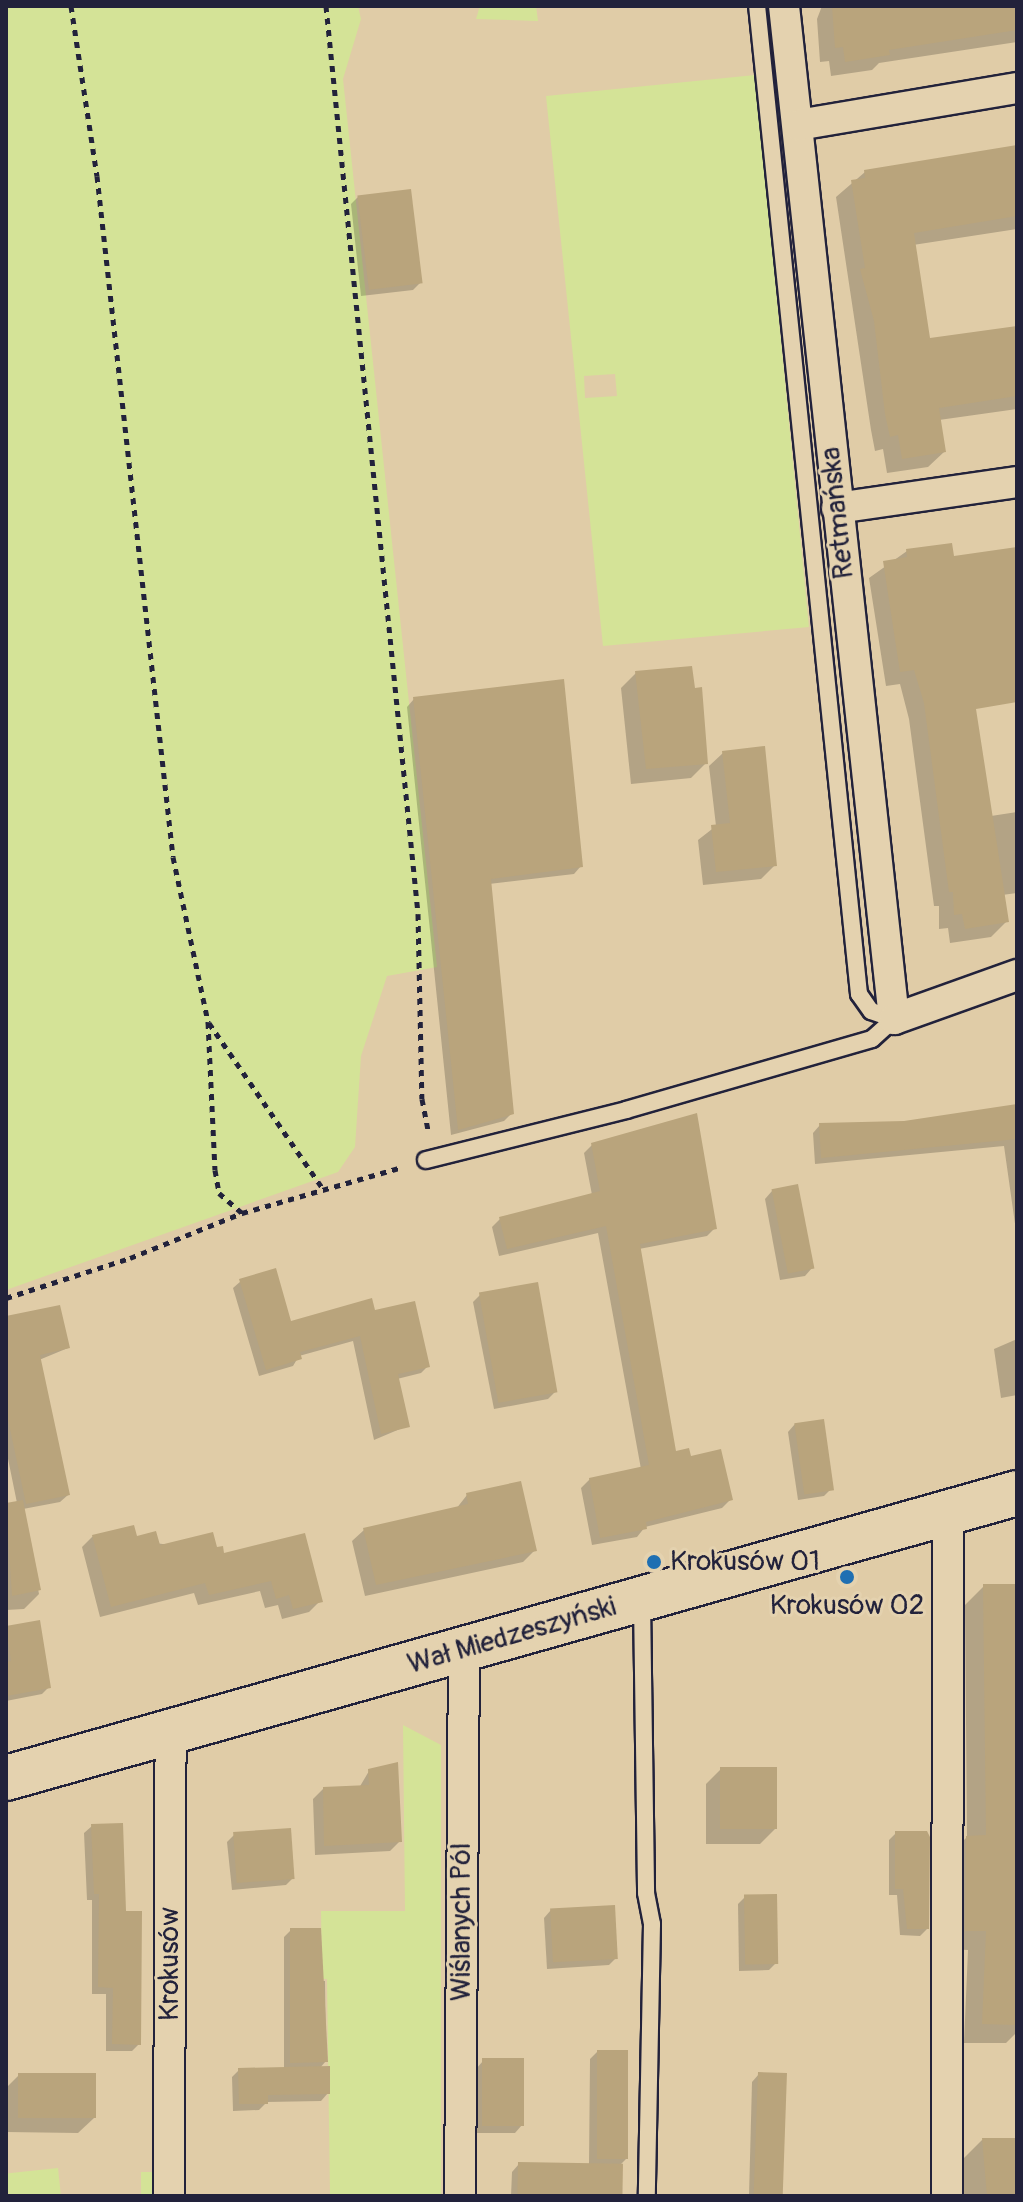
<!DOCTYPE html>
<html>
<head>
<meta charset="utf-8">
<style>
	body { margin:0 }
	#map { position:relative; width:1023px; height:2202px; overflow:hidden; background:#e0cca7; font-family:Pangolin,sans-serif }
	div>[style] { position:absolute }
	.green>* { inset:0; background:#d4e397; transform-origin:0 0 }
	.shadow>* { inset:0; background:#0003 }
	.building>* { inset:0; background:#b9a47c; transform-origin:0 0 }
	.path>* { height:5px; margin-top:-2.5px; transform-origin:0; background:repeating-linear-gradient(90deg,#22223b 0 6px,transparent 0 12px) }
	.roads { filter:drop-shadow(2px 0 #22223b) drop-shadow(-2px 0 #22223b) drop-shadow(0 2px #22223b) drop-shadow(0 -2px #22223b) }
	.service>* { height:16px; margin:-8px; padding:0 8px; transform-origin:8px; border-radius:8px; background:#e4d2af }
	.minor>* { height:30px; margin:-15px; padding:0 15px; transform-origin:15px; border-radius:15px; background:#e4d2af }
	.secondary>* { height:44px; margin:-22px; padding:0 22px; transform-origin:22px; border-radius:22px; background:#e4d2af }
	.dots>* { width:22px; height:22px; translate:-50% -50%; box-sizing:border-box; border:4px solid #e4d2af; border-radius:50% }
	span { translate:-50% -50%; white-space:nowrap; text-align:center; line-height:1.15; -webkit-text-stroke:6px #e4d2af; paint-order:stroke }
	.street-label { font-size:28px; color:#22223b }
	.poi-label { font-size:28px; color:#22223b }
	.left { translate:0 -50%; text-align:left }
	.frame { position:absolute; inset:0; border:8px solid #22223b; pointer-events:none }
</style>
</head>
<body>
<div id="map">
	<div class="green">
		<div style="clip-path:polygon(6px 6px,358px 6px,361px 19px,343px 79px,437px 967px,387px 976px,361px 1056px,355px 1147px,338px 1172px,6px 1290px)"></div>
		<div style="clip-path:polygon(480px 6px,536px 6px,538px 21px,476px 19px)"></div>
		<div style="clip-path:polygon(evenodd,755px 75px,809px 627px,603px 646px,546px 96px,755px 75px,615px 374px,617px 396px,585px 398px,584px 376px,615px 374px)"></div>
		<div style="clip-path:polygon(403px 1725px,441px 1745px,441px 2196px,330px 2196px,327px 1979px,322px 1979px,321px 1911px,405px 1911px)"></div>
		<div style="left:58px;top:2168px;width:28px;height:52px;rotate:84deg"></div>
		<div style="left:158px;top:2172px;width:24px;height:17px;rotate:90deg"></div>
	</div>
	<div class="shadow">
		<div style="clip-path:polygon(822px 6px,1017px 6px,1017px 42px,879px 63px,872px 70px,831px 76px,829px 61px,820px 62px,817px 19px)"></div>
		<div style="clip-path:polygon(1017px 148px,1017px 229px,913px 245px,928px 340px,1017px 327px,1017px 409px,939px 420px,944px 452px,928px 467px,887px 473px,883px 449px,875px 451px,871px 430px,836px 197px,865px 172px)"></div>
		<div style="clip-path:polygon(358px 197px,420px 283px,413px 290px,361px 296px,351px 204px)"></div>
		<div style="clip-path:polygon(1017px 549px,1017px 631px,964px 639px,991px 816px,1017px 812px,1017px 893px,1002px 895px,1007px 921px,991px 937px,950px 943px,948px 928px,939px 929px,939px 906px,934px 906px,909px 719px,900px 684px,886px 686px,869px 578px,907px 551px,953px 558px)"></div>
		<div style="clip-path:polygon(636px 673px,706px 763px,691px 778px,631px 784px,621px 688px)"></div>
		<div style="clip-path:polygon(414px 699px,581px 866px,574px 874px,489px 884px,512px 1113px,504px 1121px,451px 1135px,407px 707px)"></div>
		<div style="clip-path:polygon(723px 753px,775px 865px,761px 879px,703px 885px,698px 840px,716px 826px,709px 766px)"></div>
		<div style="clip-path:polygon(1017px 1106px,1017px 1238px,1004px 1146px,815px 1164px,813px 1133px,820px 1125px,904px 1123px)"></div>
		<div style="clip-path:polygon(592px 1145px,715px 1228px,707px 1236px,639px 1249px,675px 1454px,690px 1459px,730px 1500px,722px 1508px,645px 1527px,637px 1537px,592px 1545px,581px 1488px,590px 1479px,641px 1469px,598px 1233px,499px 1256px,492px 1227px,500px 1219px,592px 1195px,584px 1153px)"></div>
		<div style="clip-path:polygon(772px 1191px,812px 1268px,805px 1276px,780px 1280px,765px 1199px)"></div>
		<div style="clip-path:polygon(241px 1281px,290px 1323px,374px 1313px,428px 1366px,421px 1373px,397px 1379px,407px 1426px,374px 1440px,353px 1341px,299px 1356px,293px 1366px,259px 1376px,233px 1288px)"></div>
		<div style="clip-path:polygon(480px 1295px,555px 1392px,548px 1399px,494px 1409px,473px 1302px)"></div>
		<div style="clip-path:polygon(6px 1318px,68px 1348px,39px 1360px,68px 1495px,60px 1502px,23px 1509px,39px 1594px,24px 1609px,6px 1610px,6px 1505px,17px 1503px,6px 1449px)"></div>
		<div style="clip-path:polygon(1017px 1339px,1017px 1395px,1001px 1398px,994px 1349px)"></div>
		<div style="clip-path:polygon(795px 1424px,831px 1489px,824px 1496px,798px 1500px,788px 1432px)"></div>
		<div style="clip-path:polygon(467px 1495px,535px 1550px,523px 1562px,365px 1596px,352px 1541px,364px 1530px,456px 1509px)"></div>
		<div style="clip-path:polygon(93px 1536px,215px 1550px,320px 1601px,309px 1612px,282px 1619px,278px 1605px,265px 1608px,260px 1591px,198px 1605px,194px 1593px,100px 1617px,82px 1547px)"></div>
		<div style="clip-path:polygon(984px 1586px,1017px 1586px,1017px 2032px,1006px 2043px,964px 2043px,968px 1950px,947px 1949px,947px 1857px,967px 1837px,965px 1605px)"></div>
		<div style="clip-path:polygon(38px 1623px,49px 1687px,42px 1694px,6px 1701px,6px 1628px)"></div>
		<div style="clip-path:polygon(721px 1769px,775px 1829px,760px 1844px,706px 1844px,706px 1784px)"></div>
		<div style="clip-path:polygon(369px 1771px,400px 1841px,390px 1851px,315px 1855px,313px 1799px,323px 1789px,359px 1788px)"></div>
		<div style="clip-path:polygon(92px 1826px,124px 1913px,139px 2044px,132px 2051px,106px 2051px,106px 1994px,92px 1994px,92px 1900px,87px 1900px,84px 1833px)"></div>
		<div style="clip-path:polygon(896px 1833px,927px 1929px,920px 1936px,900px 1935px,897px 1895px,889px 1895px,889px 1840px)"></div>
		<div style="clip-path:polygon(234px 1835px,293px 1878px,286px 1885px,232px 1890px,227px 1842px)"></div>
		<div style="clip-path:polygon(745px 1897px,776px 1963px,769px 1970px,739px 1971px,738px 1904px)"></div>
		<div style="clip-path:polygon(551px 1910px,616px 1958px,609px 1965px,547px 1969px,544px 1918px)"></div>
		<div style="clip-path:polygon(291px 1930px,320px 1981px,325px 1981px,326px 2061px,319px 2069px,328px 2093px,321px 2101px,267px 2102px,259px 2110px,233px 2111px,232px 2077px,239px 2070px,284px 2069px,284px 1937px)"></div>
		<div style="clip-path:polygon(597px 2052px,626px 2159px,621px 2164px,620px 2196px,511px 2196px,512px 2172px,519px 2164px,589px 2165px,590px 2059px)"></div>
		<div style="clip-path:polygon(483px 2061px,522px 2125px,515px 2133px,477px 2133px,476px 2069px)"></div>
		<div style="clip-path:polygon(759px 2074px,782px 2196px,749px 2196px,752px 2082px)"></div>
		<div style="clip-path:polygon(19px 2075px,94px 2118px,78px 2133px,6px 2132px,6px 2088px)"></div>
		<div style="clip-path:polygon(982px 2140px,1017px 2140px,1017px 2196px,960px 2196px,960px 2162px)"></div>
	</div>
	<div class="building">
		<div style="clip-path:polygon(832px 6px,1017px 6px,1017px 30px,889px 50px,890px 55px,845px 62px,843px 47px,835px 48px)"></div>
		<div style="clip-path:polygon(1017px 145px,1017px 216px,914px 233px,930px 338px,1017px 326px,1017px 396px,939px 408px,946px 452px,902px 459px,898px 435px,890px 437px,885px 414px,874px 321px,860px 269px,865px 268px,851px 180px,865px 178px,864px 170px)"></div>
		<div style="left:411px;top:189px;width:95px;height:54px;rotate:83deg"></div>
		<div style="clip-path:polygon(952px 543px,954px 556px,1017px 547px,1017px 702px,976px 709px,1009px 922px,965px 929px,962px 914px,954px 915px,953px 892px,949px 892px,924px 703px,914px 670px,900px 672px,883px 561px,907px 557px,906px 549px)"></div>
		<div style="clip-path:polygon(692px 666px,695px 688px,702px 687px,708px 764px,646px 769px,635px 671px)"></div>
		<div style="clip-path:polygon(564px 679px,583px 867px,491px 879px,514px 1114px,458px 1130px,413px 697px)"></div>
		<div style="clip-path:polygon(765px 746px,777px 866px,716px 872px,711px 825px,730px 823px,722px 751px)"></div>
		<div style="clip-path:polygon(1017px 1104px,1017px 1139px,821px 1158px,819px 1123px,904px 1121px)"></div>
		<div style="clip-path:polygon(697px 1113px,717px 1229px,640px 1244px,676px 1451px,689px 1448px,691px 1456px,721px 1449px,733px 1500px,646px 1522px,647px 1529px,600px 1538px,589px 1478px,649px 1465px,606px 1226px,507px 1249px,499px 1217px,600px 1191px,591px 1143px)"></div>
		<div style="left:798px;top:1184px;width:86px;height:27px;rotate:79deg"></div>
		<div style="clip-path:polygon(276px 1268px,291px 1321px,372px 1298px,375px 1310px,415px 1301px,430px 1367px,398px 1374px,410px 1427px,381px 1434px,360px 1336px,300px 1352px,302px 1359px,266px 1370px,239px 1279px)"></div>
		<div style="left:538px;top:1282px;width:112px;height:60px;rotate:80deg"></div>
		<div style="clip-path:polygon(60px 1305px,70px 1348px,40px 1355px,70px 1495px,26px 1504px,6px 1410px,6px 1316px)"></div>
		<div style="left:824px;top:1419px;width:72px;height:30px;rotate:82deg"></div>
		<div style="clip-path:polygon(521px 1481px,537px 1551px,376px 1585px,363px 1528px,468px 1504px,466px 1493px)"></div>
		<div style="clip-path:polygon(23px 1500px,41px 1590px,12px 1596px,6px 1503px)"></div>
		<div style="clip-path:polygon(134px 1525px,137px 1536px,156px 1531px,160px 1545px,213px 1532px,217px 1547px,223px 1546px,224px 1553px,305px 1533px,323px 1602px,293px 1609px,289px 1595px,276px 1599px,271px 1581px,209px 1595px,205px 1583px,111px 1607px,92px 1535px)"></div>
		<div style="clip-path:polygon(983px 1584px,1017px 1584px,1017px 2025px,982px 2024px,986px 1931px,965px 1931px,966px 1836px,986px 1835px)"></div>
		<div style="clip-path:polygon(40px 1620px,51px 1688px,6px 1696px,6px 1662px,11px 1661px,6px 1626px)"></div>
		<div style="clip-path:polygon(398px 1762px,402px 1842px,324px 1846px,323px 1787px,369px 1785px,368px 1769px)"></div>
		<div style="left:720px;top:1767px;width:57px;height:62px"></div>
		<div style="clip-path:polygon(123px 1823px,126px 1911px,142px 1911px,141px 2045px,112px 2044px,113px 1988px,98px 1987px,99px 1894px,94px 1894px,91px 1824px)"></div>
		<div style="left:291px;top:1828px;width:51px;height:58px;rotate:86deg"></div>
		<div style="clip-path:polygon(895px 1831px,927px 1831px,930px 1837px,929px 1929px,907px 1929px,903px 1889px,895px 1889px)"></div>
		<div style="left:777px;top:1894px;width:70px;height:33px;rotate:89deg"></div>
		<div style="left:615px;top:1905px;width:54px;height:65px;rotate:87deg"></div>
		<div style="clip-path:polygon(290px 1928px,321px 1928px,328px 2062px,290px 2063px)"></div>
		<div style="left:597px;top:2050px;width:31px;height:109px"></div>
		<div style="left:524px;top:2058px;width:68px;height:42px;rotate:90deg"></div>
		<div style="clip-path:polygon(330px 2066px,330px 2094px,268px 2095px,268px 2104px,239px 2104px,238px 2068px)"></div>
		<div style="left:758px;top:2072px;width:29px;height:124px;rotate:2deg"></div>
		<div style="left:18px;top:2073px;width:78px;height:45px"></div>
		<div style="clip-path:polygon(982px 2138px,1017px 2138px,1017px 2196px,987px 2196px)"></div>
		<div style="left:518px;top:2162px;width:105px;height:34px;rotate:1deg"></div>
	</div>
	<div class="path">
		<div style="left:71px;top:6px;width:172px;rotate:81.3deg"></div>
		<div style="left:97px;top:176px;width:685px;rotate:83.63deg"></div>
		<div style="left:173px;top:857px;width:169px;rotate:78deg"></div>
		<div style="left:208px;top:1022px;width:148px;rotate:87.3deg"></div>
		<div style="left:215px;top:1170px;width:23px;rotate:80deg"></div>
		<div style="left:219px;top:1193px;width:30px;rotate:41deg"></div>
		<div style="left:326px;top:6px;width:913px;rotate:84.21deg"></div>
		<div style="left:418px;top:914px;width:185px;rotate:88.8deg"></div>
		<div style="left:422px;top:1099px;width:33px;rotate:79deg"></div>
		<div style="left:209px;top:1023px;width:201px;rotate:55.5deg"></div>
		<div style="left:6px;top:1298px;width:130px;rotate:-17.9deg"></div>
		<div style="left:130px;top:1258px;width:121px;rotate:-21.9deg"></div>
		<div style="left:242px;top:1213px;width:166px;rotate:-16deg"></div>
	</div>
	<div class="roads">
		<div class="service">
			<div style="left:426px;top:1160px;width:206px;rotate:-14deg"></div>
			<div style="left:626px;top:1110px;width:256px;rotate:-16.1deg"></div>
			<div style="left:872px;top:1039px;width:30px;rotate:-42deg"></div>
			<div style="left:894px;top:1019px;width:24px;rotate:-161deg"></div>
			<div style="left:871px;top:1011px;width:21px;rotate:-125deg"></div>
			<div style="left:859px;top:994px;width:993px;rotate:-95.89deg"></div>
			<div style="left:642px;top:1601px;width:292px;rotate:89.2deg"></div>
			<div style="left:646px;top:1893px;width:32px;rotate:79deg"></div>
			<div style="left:652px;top:1924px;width:272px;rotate:91.1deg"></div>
		</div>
		<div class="minor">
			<div style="left:784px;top:6px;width:1019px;rotate:83.8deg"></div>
			<div style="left:894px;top:1019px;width:131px;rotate:-19.7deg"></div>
			<div style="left:798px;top:125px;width:222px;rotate:-9.6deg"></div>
			<div style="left:837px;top:508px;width:182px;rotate:-8.2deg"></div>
			<div style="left:169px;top:2196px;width:464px;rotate:-89.8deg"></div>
			<div style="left:460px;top:2196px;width:547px;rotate:-89.58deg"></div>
			<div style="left:947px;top:2196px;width:683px;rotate:-89.92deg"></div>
		</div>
		<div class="secondary">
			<div style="left:6px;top:1778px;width:1050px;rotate:-15.74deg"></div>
		</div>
	</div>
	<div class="dots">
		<div style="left:654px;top:1562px;background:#1f6fb2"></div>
		<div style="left:847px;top:1577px;background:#1f6fb2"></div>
	</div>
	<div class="street-label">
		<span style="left:838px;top:513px;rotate:-96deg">Retmańska</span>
		<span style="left:512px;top:1636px;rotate:-16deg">Wał Miedzeszyński</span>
		<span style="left:462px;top:1922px;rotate:-90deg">Wiślanych Pól</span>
		<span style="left:170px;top:1964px;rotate:-90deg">Krokusów</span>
	</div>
	<div class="poi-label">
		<span class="left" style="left:670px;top:1562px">Krokusów 01</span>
		<span style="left:847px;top:1606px">Krokusów 02</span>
	</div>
	<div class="frame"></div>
</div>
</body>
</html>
